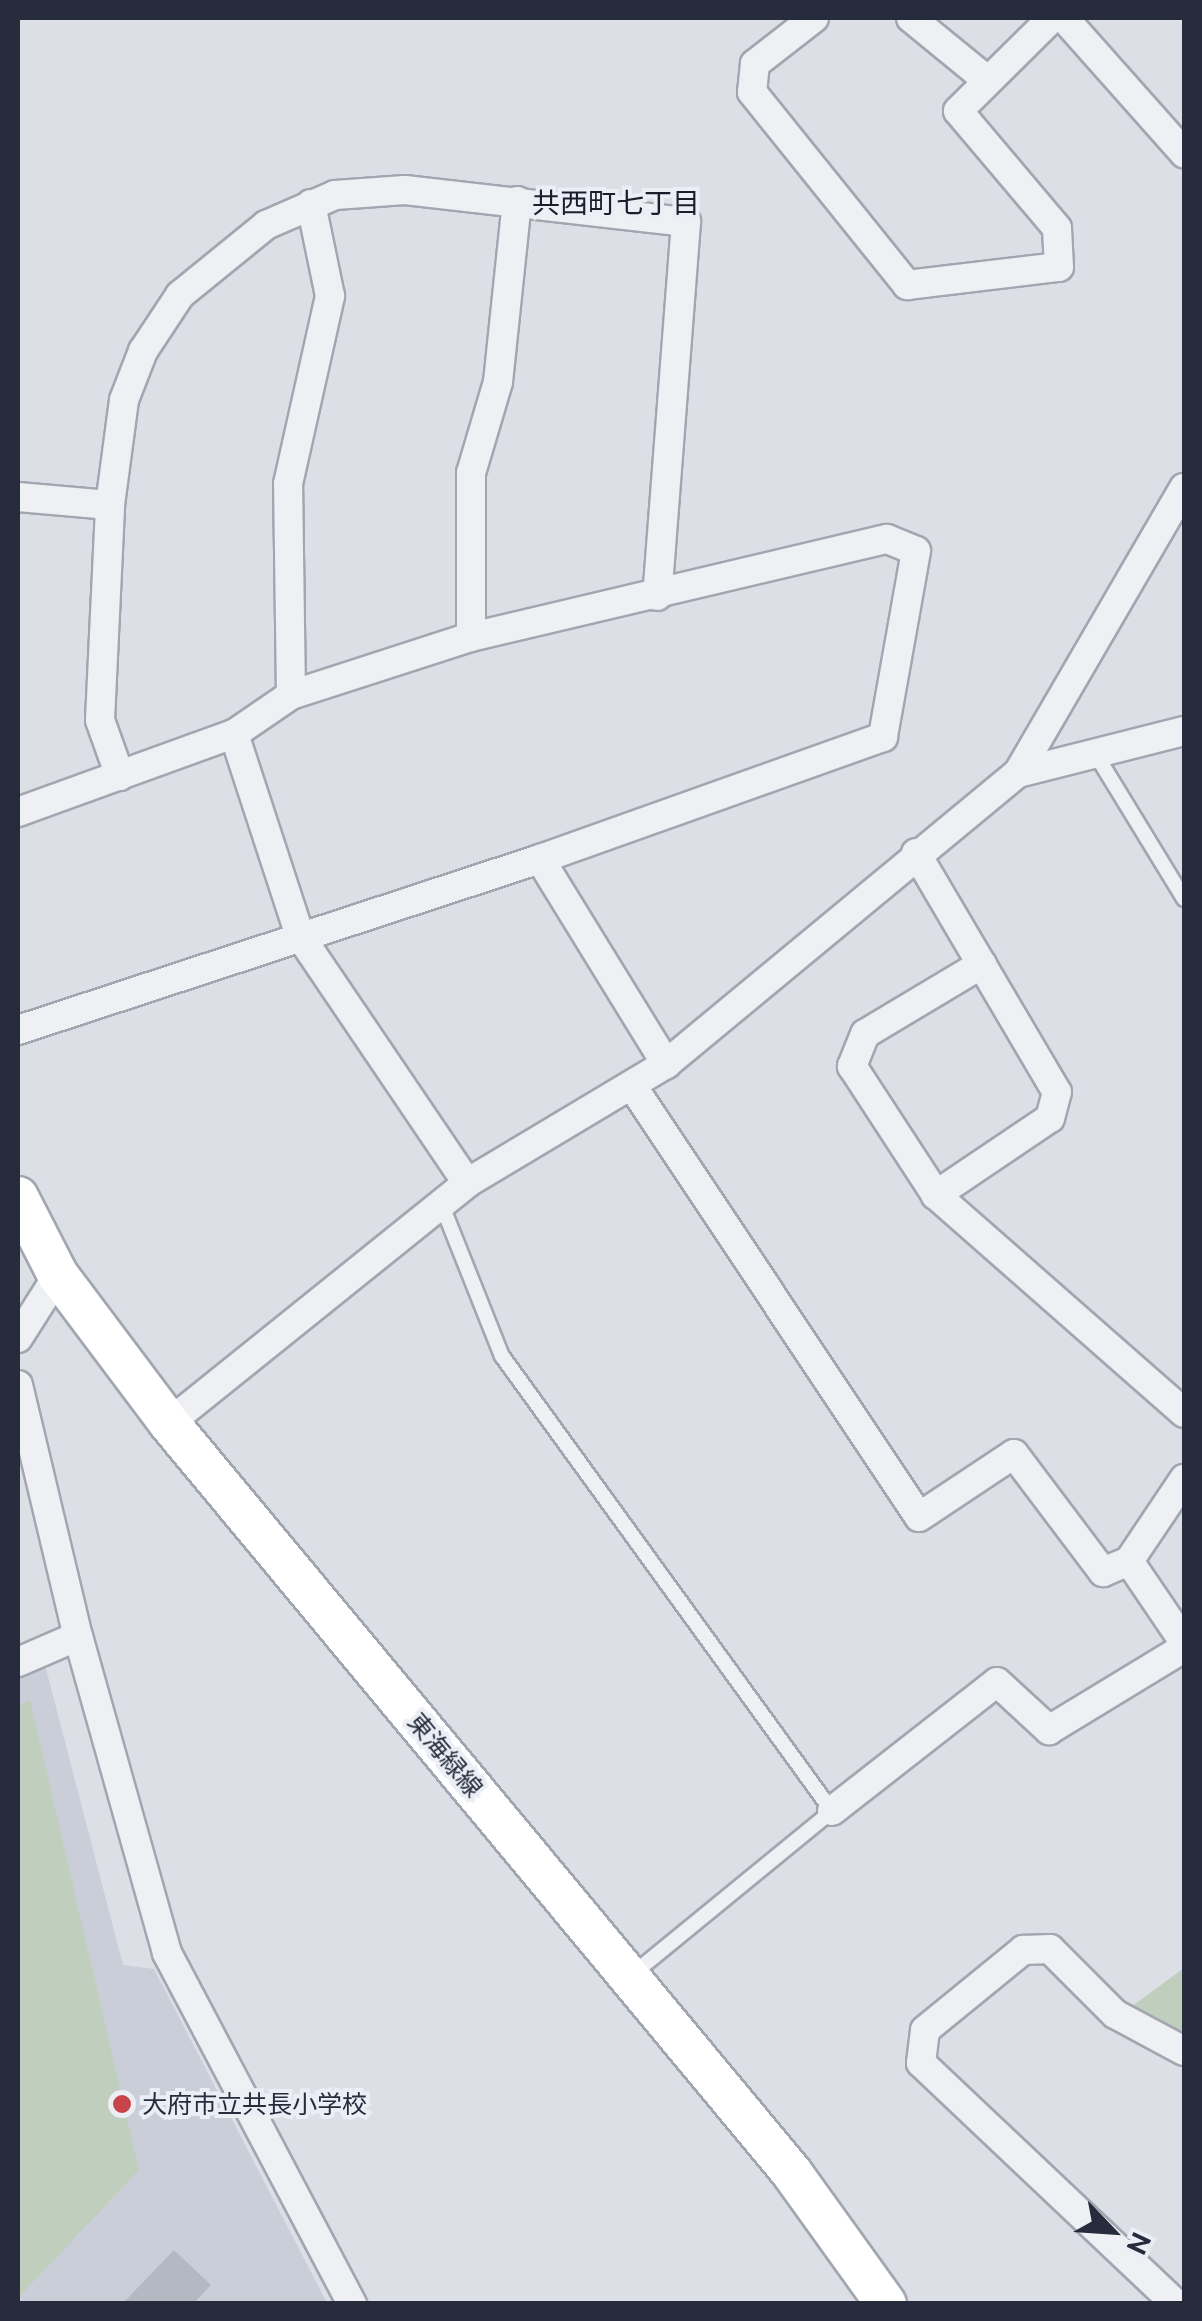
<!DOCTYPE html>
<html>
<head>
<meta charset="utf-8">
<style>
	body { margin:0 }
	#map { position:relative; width:1202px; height:2321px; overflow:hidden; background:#dcdfe6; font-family:Ubuntu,"Noto Sans JP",sans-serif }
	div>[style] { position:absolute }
	.built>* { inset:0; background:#caced8 }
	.green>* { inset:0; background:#c0cfbd }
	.building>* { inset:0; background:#b4b8c2 }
	.roads { filter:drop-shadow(2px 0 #a2a6b0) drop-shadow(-2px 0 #a2a6b0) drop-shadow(0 2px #a2a6b0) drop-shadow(0 -2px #a2a6b0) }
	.service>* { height:14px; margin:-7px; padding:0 7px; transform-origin:7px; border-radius:7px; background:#eff0f4 }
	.minor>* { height:28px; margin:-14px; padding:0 14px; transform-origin:14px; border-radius:14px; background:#eff0f4 }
	.secondary>* { height:40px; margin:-20px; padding:0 20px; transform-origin:20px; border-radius:20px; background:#fff }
	.dots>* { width:28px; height:28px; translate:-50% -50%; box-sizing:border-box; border:5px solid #ebeef4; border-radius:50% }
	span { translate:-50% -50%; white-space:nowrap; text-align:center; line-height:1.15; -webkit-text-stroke:8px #ebeef4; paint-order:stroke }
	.street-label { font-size:25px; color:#262c3c }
	.poi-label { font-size:25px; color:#262c3c }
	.left { translate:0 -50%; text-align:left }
	.neighbourhood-label { font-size:28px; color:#191d2c }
	.frame { position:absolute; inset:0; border:20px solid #262c3c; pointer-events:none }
	.north { position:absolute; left:1062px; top:2181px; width:100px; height:100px; -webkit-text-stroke:8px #ebeef4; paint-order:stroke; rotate:115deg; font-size:28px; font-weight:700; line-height:40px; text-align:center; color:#262c3c }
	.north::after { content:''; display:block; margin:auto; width:35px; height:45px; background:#262c3c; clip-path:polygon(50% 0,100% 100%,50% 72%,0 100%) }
</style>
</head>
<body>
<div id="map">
	<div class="built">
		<div style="clip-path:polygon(45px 1665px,123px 1965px,154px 1969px,327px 2303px,18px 2303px,18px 1677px)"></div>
	</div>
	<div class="green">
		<div style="clip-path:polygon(30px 1700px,139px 2170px,18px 2298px,18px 1705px)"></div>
		<div style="clip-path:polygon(1184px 1968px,1184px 2061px,1128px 2009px)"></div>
	</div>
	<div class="building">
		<div style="clip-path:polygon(174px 2250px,211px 2285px,193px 2304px,122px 2304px)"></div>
	</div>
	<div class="roads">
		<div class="service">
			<div style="left:1095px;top:753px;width:171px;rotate:58.6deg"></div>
			<div style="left:443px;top:1208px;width:159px;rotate:68.3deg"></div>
			<div style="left:502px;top:1356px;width:562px;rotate:54.05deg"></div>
			<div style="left:832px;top:1811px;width:257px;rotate:140.7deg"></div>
		</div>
		<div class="minor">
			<div style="left:814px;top:18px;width:75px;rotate:142.1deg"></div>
			<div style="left:755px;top:64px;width:28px;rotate:96deg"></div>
			<div style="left:752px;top:92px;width:248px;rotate:51.2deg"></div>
			<div style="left:907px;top:285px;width:153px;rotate:-6.8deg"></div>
			<div style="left:1059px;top:267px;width:39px;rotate:-93deg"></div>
			<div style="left:1057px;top:228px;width:153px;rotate:-130.2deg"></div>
			<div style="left:958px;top:111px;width:132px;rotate:-44.7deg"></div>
			<div style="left:911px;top:18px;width:99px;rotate:39.3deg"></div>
			<div style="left:1064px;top:18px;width:181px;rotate:48.4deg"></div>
			<div style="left:18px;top:497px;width:92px;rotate:5deg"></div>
			<div style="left:471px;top:637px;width:164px;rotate:-90deg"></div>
			<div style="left:471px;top:473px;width:95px;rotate:-73.5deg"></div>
			<div style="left:498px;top:382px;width:182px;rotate:-84deg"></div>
			<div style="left:291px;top:695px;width:211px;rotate:-90.8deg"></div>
			<div style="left:288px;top:484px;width:193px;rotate:-77.4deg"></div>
			<div style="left:330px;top:296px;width:94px;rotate:-101.7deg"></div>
			<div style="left:234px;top:734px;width:213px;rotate:71.9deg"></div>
			<div style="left:300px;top:936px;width:298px;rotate:55.9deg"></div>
			<div style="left:1018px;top:773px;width:330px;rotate:-59.8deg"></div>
			<div style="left:120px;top:776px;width:59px;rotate:-109.7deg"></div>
			<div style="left:100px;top:720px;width:215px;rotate:-87.3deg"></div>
			<div style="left:110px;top:505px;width:106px;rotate:-82.4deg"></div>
			<div style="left:124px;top:400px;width:53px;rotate:-68.8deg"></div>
			<div style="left:143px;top:351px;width:67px;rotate:-56.5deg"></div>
			<div style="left:180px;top:295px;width:111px;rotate:-39.1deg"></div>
			<div style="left:266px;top:225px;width:75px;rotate:-23.5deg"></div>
			<div style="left:335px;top:195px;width:70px;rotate:-4.1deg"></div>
			<div style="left:405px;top:190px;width:283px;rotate:6.5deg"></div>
			<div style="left:686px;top:222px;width:375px;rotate:94.4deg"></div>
			<div style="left:18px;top:812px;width:230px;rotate:-19.9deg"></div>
			<div style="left:234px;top:734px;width:69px;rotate:-34.4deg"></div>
			<div style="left:291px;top:695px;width:189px;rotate:-17.9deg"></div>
			<div style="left:471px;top:637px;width:427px;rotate:-13.3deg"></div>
			<div style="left:887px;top:539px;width:31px;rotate:22deg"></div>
			<div style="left:916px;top:551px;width:189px;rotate:100.1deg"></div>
			<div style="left:883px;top:737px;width:364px;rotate:160.4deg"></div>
			<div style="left:540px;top:859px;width:549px;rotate:161.86deg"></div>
			<div style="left:916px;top:853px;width:277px;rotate:59.5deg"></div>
			<div style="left:1057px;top:1092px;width:27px;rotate:105deg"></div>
			<div style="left:1050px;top:1118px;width:138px;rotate:146deg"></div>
			<div style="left:540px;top:859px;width:241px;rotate:58.4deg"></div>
			<div style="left:982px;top:964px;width:136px;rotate:149.1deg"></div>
			<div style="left:865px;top:1034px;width:35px;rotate:112deg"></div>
			<div style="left:852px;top:1066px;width:154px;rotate:56.9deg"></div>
			<div style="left:936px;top:1195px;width:330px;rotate:41.3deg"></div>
			<div style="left:633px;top:1087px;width:516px;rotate:56.37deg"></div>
			<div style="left:919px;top:1517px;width:114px;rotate:-33.6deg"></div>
			<div style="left:1014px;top:1454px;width:148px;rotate:53deg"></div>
			<div style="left:1103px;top:1572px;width:28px;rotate:-23deg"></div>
			<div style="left:1129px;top:1561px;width:98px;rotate:55.8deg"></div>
			<div style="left:18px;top:1338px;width:75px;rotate:-57.6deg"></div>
			<div style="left:18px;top:1385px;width:258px;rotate:76.6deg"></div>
			<div style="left:78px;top:1636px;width:329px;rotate:74.3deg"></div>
			<div style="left:167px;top:1953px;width:397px;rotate:62.2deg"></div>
			<div style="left:169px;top:1423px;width:383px;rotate:-38.8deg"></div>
			<div style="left:467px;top:1183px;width:232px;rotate:-30.9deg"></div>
			<div style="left:666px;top:1064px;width:457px;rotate:-39.6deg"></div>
			<div style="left:1018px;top:773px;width:171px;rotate:-14.2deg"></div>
			<div style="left:1129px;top:1561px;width:99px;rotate:-56.1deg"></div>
			<div style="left:18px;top:1662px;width:65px;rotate:-23.4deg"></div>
			<div style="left:832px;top:1811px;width:209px;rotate:-38deg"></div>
			<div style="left:997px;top:1682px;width:71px;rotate:42.7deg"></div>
			<div style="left:1049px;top:1730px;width:158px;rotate:-31.3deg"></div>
			<div style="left:1176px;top:2304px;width:351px;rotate:-136.6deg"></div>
			<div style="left:921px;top:2063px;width:33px;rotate:-83deg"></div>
			<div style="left:925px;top:2030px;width:127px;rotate:-39.2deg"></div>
			<div style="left:1023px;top:1950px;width:27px;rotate:-2deg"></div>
			<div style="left:1050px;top:1949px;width:92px;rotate:45deg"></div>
			<div style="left:1115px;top:2014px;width:78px;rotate:28.2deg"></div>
		</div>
		<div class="secondary">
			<div style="left:18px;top:1197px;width:88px;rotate:62.9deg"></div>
			<div style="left:58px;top:1275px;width:185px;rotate:53.1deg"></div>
			<div style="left:169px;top:1423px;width:975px;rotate:50.28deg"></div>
			<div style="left:792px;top:2173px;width:161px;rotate:54.3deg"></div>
		</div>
	</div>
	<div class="dots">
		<div style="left:122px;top:2104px;background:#c9434a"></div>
	</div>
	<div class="street-label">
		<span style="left:445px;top:1755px;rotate:50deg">東海緑線</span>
	</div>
	<div class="poi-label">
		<span class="left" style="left:142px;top:2104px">大府市立共長小学校</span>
	</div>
	<div class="neighbourhood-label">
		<span style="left:616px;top:203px">共西町七丁目</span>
	</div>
	<div class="frame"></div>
	<div class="north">N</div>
</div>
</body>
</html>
